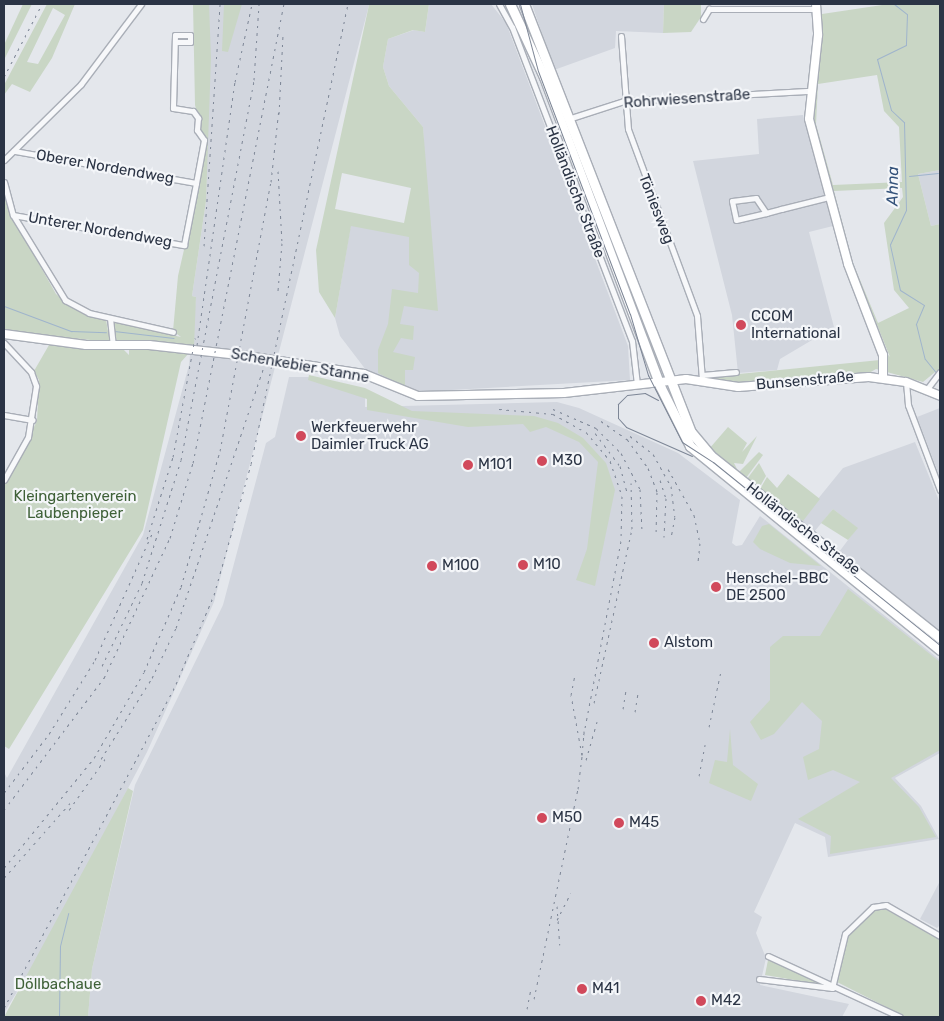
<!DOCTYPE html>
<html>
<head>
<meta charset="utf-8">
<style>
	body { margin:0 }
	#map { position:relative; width:944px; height:1021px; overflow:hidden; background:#e4e7ec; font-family:Rubik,sans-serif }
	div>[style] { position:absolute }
	.built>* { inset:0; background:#d2d6de }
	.green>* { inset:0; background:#c9d6c5 }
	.stream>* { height:1px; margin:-0.5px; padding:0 0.5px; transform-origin:0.5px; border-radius:0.5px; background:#9fb4cc }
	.roads { filter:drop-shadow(1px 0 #a9aeb7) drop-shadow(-1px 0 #a9aeb7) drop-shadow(0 1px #a9aeb7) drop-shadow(0 -1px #a9aeb7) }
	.street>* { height:5px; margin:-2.5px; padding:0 2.5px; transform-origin:2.5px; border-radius:2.5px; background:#f7f8fa }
	.secondary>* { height:8px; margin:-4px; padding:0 4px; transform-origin:4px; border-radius:4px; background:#fff }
	.primary>* { height:9px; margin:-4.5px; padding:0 4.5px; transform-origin:4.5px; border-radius:4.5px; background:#fff }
	.tram>* { height:1px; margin:-0.5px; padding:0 0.5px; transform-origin:0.5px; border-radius:0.5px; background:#7d8696 }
	.rail>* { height:1px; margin-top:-0.5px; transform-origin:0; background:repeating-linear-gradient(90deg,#7d8696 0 2.5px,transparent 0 7.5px) }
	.dots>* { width:14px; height:14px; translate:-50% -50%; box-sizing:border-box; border:2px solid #f4f6f9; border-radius:50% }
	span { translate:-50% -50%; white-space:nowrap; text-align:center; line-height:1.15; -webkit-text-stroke:4.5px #f4f6f9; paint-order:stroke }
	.street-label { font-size:15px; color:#2b3445 }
	.poi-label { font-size:15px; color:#2b3445 }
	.left { translate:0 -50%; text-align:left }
	.park-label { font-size:15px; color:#3f6138 }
	.water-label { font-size:16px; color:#34527a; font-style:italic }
	.frame { position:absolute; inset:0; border:5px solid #2b3445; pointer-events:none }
</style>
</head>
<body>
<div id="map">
	<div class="built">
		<div style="clip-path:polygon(209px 4px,384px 4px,369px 5px,214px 602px,147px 752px,46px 945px,4px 1013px,4px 772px,7px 778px,143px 535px,189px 365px,196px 297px,192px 296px,206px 201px)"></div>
		<div style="clip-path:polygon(429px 4px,491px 4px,506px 23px,628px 346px,630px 380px,416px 392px,366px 370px,340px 336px,335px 318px,352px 218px,428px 232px,423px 127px,389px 86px,383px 67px,388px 39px,414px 30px,425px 32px)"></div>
		<div style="clip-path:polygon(532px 4px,664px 4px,663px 33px,616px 31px,615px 48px,554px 70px)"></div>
		<div style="clip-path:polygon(803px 115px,833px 226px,809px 232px,834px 327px,780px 359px,777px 370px,738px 373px,732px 315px,693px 161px,759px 154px,757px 119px)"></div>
		<div style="clip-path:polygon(940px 170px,940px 224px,931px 226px,918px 174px)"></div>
		<div style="clip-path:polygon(289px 377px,308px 377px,365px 396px,365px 407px,557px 402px,579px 408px,678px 453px,740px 500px,732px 543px,736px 546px,742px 545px,760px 516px,940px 660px,940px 753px,895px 778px,921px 806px,939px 839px,828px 857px,825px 837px,795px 823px,754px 912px,762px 917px,756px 933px,766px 958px,760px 985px,849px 1004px,842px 1017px,88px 1017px,92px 969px,135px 785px,223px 605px,266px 443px,275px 437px)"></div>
		<div style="clip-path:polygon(940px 408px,940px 478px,917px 417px)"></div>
		<div style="clip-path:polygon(915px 442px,940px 503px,940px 631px,839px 552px,857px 528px,833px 509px,814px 532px,800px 521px,843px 468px)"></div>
		<div style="clip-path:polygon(940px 881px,940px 925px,937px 928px,920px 919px)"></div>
	</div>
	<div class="green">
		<div style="clip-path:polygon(23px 4px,32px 4px,4px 60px,4px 45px)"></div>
		<div style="clip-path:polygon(evenodd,47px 4px,75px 4px,52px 58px,30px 92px,12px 84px,4px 95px,4px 85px,47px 4px,53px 8px,65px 15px,38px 64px,27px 62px,53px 8px)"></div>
		<div style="clip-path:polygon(193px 4px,209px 4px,211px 58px,206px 201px,192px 296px,196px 297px,194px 347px,117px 342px,112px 322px,181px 337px,173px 331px,178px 276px,199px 184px,204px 141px,195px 105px)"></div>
		<div style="clip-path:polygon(224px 4px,242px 4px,228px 52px,222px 51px)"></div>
		<div style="clip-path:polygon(evenodd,384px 4px,429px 4px,425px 32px,413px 30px,388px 39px,383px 67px,389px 86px,423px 127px,438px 311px,404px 306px,400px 324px,414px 326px,413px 340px,401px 338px,393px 352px,415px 357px,413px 370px,405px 370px,405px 387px,378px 373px,378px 350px,388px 324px,392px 289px,418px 293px,419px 273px,409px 265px,409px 237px,351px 226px,335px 318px,319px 292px,316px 250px,369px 5px,384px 4px,342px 173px,411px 188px,404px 223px,335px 209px,342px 173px)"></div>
		<div style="clip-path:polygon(521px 4px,620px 264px,661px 370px,532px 46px)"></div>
		<div style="clip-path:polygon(664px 4px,701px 4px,701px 17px,691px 32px,663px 33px)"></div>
		<div style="clip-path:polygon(evenodd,889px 4px,940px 4px,940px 170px,918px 174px,931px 226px,940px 224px,940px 368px,923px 382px,876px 369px,869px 373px,733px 384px,709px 377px,880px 360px,884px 350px,890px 357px,852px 263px,813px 125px,812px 102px,822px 14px,889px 4px,877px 75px,884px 111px,899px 127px,902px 182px,833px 185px,816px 124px,818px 84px,877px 75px,889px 4px,902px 188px,903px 197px,884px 223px,894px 290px,909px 308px,878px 323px,853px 263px,834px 191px,902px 188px)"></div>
		<div style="clip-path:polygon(4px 188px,12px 216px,56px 294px,74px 309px,106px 320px,110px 342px,4px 331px)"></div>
		<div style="clip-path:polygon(49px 345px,123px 349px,129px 355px,129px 348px,189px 353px,181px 362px,143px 530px,9px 749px,4px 746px,4px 485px,37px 421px,39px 380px,34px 371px)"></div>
		<div style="clip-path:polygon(309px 375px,365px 388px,412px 411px,534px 416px,558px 423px,583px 438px,606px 463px,615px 490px,595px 586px,576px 580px,587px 549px,598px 462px,579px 442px,546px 427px,530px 432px,523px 424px,468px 427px,367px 410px,367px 399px,308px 380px)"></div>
		<div style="clip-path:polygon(728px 427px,747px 443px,742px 452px,757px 436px,743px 464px,734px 463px,738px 471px,709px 449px)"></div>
		<div style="clip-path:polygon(759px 452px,763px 455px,746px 478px,739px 472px)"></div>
		<div style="clip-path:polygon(759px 463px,766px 476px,759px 488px,747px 479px)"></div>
		<div style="clip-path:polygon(788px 474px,820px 499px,803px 521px,760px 489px,767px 477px,777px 488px)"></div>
		<div style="clip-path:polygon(833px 509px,858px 528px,848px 540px,821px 523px)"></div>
		<div style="clip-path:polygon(769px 524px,821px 566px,790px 563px,760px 549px,753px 542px,762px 526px)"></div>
		<div style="clip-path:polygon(848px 589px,940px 662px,940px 750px,891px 778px,919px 807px,936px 837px,830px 854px,831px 836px,798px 819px,860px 782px,833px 770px,808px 780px,803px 757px,819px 749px,822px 721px,802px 702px,774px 734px,761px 740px,750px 722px,770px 700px,770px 647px,783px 636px,820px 636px)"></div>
		<div style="clip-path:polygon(730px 729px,733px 765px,758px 784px,751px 801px,709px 783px,715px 760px,727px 762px)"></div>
		<div style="clip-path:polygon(128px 788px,133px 791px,92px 969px,88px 1017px,4px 1017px)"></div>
		<div style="clip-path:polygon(880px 906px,940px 940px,940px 1017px,906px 1017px,837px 982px,847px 935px)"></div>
		<div style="clip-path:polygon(768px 960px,822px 982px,823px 985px,765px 975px)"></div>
	</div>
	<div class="stream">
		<div style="left:894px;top:4px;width:16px;rotate:38deg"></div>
		<div style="left:907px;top:14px;width:31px;rotate:92deg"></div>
		<div style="left:906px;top:45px;width:32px;rotate:154deg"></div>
		<div style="left:877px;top:59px;width:53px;rotate:74.6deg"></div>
		<div style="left:891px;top:110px;width:18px;rotate:43deg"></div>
		<div style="left:904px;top:122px;width:88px;rotate:88.7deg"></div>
		<div style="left:906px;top:210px;width:38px;rotate:115deg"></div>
		<div style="left:890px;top:245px;width:46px;rotate:77.5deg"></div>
		<div style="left:900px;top:290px;width:28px;rotate:32deg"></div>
		<div style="left:924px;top:305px;width:21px;rotate:113deg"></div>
		<div style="left:916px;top:324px;width:36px;rotate:76deg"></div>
		<div style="left:925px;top:359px;width:19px;rotate:51deg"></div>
		<div style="left:909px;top:176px;width:29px;rotate:-6deg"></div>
		<div style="left:4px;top:306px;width:72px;rotate:20.5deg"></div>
		<div style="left:71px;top:331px;width:35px;rotate:2deg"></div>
		<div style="left:114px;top:331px;width:60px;rotate:6.7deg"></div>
		<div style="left:59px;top:1017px;width:71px;rotate:-89.2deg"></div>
		<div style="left:60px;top:946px;width:34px;rotate:-76deg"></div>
	</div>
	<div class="roads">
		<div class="street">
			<div style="left:499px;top:4px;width:26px;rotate:61deg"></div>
			<div style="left:512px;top:27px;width:336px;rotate:69.1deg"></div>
			<div style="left:632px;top:341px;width:43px;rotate:83.4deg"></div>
			<div style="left:703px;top:19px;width:12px;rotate:-59deg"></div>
			<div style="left:709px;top:9px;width:107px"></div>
			<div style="left:621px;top:36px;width:93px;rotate:85.7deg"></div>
			<div style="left:628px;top:129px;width:199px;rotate:69.7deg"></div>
			<div style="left:697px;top:316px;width:64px;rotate:85.5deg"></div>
			<div style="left:175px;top:42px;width:15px"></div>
			<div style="left:190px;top:42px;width:7px;rotate:-90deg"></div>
			<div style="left:190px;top:35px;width:15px;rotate:180deg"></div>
			<div style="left:175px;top:35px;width:73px;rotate:91.6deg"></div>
			<div style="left:173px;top:108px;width:20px;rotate:9deg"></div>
			<div style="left:193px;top:111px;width:9px;rotate:54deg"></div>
			<div style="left:198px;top:118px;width:12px;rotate:95deg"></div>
			<div style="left:197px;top:130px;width:12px;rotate:55deg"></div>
			<div style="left:204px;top:140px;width:44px;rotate:100.5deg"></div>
			<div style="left:568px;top:119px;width:59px;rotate:-17.8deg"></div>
			<div style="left:624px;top:101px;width:185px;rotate:-3.1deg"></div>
			<div style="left:4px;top:160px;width:108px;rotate:-44.6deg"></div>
			<div style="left:81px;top:84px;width:100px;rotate:-53.1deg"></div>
			<div style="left:4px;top:182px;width:34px;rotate:75deg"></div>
			<div style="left:13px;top:215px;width:100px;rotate:58.5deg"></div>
			<div style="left:65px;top:300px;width:27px;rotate:28deg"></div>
			<div style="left:89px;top:313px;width:86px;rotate:12.7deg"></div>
			<div style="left:766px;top:213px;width:18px;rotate:-124deg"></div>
			<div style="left:756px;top:198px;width:24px;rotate:173deg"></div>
			<div style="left:732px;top:201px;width:19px;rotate:78deg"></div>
			<div style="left:736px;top:220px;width:31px;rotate:-13deg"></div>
			<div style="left:766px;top:213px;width:16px;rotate:-15deg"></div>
			<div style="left:781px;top:209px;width:49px;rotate:-14deg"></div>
			<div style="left:13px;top:215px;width:174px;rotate:10deg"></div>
			<div style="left:184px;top:245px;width:63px;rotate:-79deg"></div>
			<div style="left:196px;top:183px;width:185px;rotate:-170deg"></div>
			<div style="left:110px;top:318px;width:27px;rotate:84deg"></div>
			<div style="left:4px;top:343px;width:40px;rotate:47deg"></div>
			<div style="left:31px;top:372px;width:15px;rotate:70deg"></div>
			<div style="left:36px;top:386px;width:52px;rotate:98.9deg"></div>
			<div style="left:28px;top:437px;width:49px;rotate:119.2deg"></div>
			<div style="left:702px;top:375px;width:34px;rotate:-5deg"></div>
			<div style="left:906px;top:382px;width:23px;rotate:85deg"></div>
			<div style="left:908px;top:405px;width:91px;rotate:69.4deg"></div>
			<div style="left:927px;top:389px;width:21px;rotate:-53deg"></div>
			<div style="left:4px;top:415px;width:29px;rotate:10deg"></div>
			<div style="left:768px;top:956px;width:145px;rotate:24.8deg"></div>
			<div style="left:759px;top:979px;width:74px;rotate:7deg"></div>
			<div style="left:832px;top:988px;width:56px;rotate:-76.5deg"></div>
			<div style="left:845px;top:934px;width:39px;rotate:-44deg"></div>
			<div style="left:873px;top:907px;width:13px;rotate:-9deg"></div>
			<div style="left:886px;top:905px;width:62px;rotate:29.9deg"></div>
		</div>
		<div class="secondary">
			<div style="left:816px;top:4px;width:31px;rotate:86deg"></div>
			<div style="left:818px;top:35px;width:84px;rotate:96.1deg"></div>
			<div style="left:809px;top:119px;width:150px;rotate:74.9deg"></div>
			<div style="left:848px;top:264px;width:97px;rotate:69deg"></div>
			<div style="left:883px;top:355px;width:22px;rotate:90deg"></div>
			<div style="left:4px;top:334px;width:83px;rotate:7.6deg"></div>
			<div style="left:86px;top:345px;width:63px"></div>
			<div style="left:149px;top:345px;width:99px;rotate:6.4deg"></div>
			<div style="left:247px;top:356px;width:118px;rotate:8.7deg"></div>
			<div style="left:364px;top:374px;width:58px;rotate:22.2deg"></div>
			<div style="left:418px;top:396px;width:146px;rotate:-1.2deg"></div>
			<div style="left:564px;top:393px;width:123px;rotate:-6.5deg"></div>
			<div style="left:686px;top:379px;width:53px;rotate:8.7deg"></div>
			<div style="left:738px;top:387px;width:131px;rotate:-4.4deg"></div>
			<div style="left:869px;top:377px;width:37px;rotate:8deg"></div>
			<div style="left:906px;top:382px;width:37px;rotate:22deg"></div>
		</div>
		<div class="primary">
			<div style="left:510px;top:4px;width:81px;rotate:65deg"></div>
			<div style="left:544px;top:77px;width:330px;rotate:69.4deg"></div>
			<div style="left:660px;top:386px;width:67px;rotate:63.4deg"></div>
			<div style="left:690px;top:446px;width:323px;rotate:39.2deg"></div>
			<div style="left:524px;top:4px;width:459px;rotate:68.7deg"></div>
			<div style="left:691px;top:432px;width:30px;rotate:50deg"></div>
			<div style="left:710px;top:455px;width:294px;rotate:38.5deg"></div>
		</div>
	</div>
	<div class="tram">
		<div style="left:520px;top:4px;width:69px;rotate:75deg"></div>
		<div style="left:538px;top:71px;width:260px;rotate:69.3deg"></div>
		<div style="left:630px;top:314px;width:64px;rotate:73.6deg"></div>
		<div style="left:648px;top:375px;width:75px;rotate:63.1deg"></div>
		<div style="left:682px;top:442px;width:37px;rotate:33deg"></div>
		<div style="left:713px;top:462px;width:292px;rotate:38.9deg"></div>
		<div style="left:658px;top:400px;width:15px;rotate:-152deg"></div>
		<div style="left:645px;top:393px;width:18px;rotate:174deg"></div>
		<div style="left:627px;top:395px;width:13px;rotate:135deg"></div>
		<div style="left:618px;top:404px;width:14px;rotate:90deg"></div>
		<div style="left:618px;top:418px;width:12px;rotate:48deg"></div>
		<div style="left:626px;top:427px;width:72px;rotate:23.7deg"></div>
	</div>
	<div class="rail">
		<div style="left:4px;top:77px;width:82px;rotate:-62.5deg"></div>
		<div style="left:279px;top:114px;width:78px;rotate:-87.1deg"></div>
		<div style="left:278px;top:171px;width:72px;rotate:86.8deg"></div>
		<div style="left:282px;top:243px;width:48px;rotate:94.8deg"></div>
		<div style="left:204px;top:246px;width:243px;rotate:-86.2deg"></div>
		<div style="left:197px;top:345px;width:266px;rotate:-81.8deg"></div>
		<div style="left:235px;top:82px;width:80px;rotate:-77.7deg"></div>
		<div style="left:499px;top:409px;width:54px;rotate:5.3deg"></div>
		<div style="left:553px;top:414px;width:38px;rotate:29deg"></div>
		<div style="left:586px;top:432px;width:38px;rotate:50deg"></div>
		<div style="left:610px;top:461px;width:37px;rotate:71deg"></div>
		<div style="left:622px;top:496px;width:45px;rotate:91.3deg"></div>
		<div style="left:621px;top:541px;width:201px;rotate:100.9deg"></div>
		<div style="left:553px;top:409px;width:47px;rotate:23.8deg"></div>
		<div style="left:596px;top:428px;width:35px;rotate:45deg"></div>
		<div style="left:621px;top:453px;width:41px;rotate:62.2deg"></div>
		<div style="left:640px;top:489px;width:43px;rotate:87.3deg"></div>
		<div style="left:601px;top:421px;width:32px;rotate:35deg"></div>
		<div style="left:627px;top:439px;width:36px;rotate:54deg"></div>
		<div style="left:648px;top:468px;width:26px;rotate:69deg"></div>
		<div style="left:657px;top:492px;width:43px;rotate:91.3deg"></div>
		<div style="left:595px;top:433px;width:41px;rotate:52.9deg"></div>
		<div style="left:620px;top:466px;width:28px;rotate:75deg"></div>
		<div style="left:630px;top:436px;width:29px;rotate:38deg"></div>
		<div style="left:653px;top:454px;width:37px;rotate:61deg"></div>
		<div style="left:671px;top:486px;width:31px;rotate:83deg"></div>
		<div style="left:675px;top:517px;width:21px;rotate:101deg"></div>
		<div style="left:668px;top:469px;width:53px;rotate:60.5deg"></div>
		<div style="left:694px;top:515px;width:29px;rotate:78deg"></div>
		<div style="left:700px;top:543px;width:20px;rotate:96deg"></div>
		<div style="left:660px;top:480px;width:19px;rotate:72deg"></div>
		<div style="left:666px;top:498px;width:39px;rotate:93deg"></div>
		<div style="left:147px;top:539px;width:86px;rotate:-72.4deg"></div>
		<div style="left:173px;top:457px;width:121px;rotate:-79.5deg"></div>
		<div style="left:102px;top:666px;width:92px;rotate:-64.3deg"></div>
		<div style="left:142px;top:583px;width:129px;rotate:-72.4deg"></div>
		<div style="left:181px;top:460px;width:387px;rotate:-79.1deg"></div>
		<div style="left:254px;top:80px;width:76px;rotate:-86.2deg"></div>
		<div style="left:594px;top:703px;width:178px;rotate:-77.7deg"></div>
		<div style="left:632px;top:529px;width:46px;rotate:-91.2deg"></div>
		<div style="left:623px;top:709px;width:18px;rotate:-81deg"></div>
		<div style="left:635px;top:712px;width:19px;rotate:-81deg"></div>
		<div style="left:709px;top:727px;width:57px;rotate:-77.9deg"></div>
		<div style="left:582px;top:755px;width:24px;rotate:-85deg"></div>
		<div style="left:101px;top:759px;width:96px;rotate:-57.8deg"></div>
		<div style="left:152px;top:678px;width:55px;rotate:-64.4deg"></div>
		<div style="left:176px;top:628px;width:276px;rotate:-71.4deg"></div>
		<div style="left:586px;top:760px;width:40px;rotate:-74deg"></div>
		<div style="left:699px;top:776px;width:32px;rotate:-79deg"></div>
		<div style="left:4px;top:793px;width:74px;rotate:-52.7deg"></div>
		<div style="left:49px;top:734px;width:87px;rotate:-58.1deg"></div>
		<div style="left:95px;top:660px;width:138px;rotate:-65.7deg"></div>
		<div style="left:4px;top:810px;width:166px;rotate:-52.9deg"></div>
		<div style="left:104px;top:678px;width:155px;rotate:-64.8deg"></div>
		<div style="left:170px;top:538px;width:78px;rotate:-73deg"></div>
		<div style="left:193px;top:463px;width:468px;rotate:-78.8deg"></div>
		<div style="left:69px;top:810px;width:67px;rotate:-54.7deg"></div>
		<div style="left:4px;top:868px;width:142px;rotate:-50.7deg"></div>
		<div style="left:94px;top:758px;width:99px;rotate:-59.8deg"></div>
		<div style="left:144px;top:672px;width:93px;rotate:-66.5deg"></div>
		<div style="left:181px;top:587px;width:141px;rotate:-74deg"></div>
		<div style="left:220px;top:451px;width:274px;rotate:-79.3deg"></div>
		<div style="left:271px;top:182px;width:74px;rotate:-83.8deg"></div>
		<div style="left:4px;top:878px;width:101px;rotate:-48.6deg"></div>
		<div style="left:557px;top:906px;width:39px;rotate:86deg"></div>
		<div style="left:557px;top:920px;width:30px;rotate:-63deg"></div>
		<div style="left:534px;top:999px;width:215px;rotate:-78.2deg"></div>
		<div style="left:578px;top:789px;width:34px;rotate:-83deg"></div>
		<div style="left:582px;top:755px;width:61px;rotate:-100.4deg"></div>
		<div style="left:571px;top:695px;width:21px;rotate:-79deg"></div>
		<div style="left:4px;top:1008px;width:367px;rotate:-62deg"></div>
		<div style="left:176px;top:684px;width:97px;rotate:-66.9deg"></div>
		<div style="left:214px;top:595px;width:136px;rotate:-74.2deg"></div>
		<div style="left:251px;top:464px;width:470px;rotate:-78.1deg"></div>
		<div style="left:527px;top:1009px;width:20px;rotate:-79deg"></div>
	</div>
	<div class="dots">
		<div style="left:741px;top:325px;background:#d1495b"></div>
		<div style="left:301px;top:436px;background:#d1495b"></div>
		<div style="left:542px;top:461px;background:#d1495b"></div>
		<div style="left:468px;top:465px;background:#d1495b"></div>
		<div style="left:523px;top:565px;background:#d1495b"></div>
		<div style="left:432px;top:566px;background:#d1495b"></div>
		<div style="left:716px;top:587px;background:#d1495b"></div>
		<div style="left:654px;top:643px;background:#d1495b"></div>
		<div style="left:542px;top:818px;background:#d1495b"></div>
		<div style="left:619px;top:823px;background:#d1495b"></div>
		<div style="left:582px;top:989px;background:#d1495b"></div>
		<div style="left:701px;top:1001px;background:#d1495b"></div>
	</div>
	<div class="street-label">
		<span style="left:687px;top:99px;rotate:-4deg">Rohrwiesenstraße</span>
		<span style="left:105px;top:167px;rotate:10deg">Oberer Nordendweg</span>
		<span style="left:575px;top:192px;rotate:69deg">Holländische Straße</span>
		<span style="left:656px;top:209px;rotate:69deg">Töniesweg</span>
		<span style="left:100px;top:230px;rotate:10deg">Unterer Nordendweg</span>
		<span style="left:300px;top:366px;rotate:10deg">Schenkebier Stanne</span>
		<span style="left:805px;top:381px;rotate:-5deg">Bunsenstraße</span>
		<span style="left:803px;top:529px;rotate:38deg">Holländische Straße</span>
	</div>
	<div class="poi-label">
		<span class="left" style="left:751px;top:325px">CCOM<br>International</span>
		<span class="left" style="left:311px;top:436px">Werkfeuerwehr<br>Daimler Truck AG</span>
		<span class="left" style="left:552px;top:461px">M30</span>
		<span class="left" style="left:478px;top:465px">M101</span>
		<span class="left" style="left:533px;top:565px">M10</span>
		<span class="left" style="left:442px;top:566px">M100</span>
		<span class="left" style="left:726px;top:587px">Henschel-BBC<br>DE 2500</span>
		<span class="left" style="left:664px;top:643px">Alstom</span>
		<span class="left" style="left:552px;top:818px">M50</span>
		<span class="left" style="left:629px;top:823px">M45</span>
		<span class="left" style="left:592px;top:989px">M41</span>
		<span class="left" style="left:711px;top:1001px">M42</span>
	</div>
	<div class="park-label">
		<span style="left:75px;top:505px">Kleingartenverein<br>Laubenpieper</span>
		<span style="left:58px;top:985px">Döllbachaue</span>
	</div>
	<div class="water-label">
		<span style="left:893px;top:186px;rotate:-89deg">Ahna</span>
	</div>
	<div class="frame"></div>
</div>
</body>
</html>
